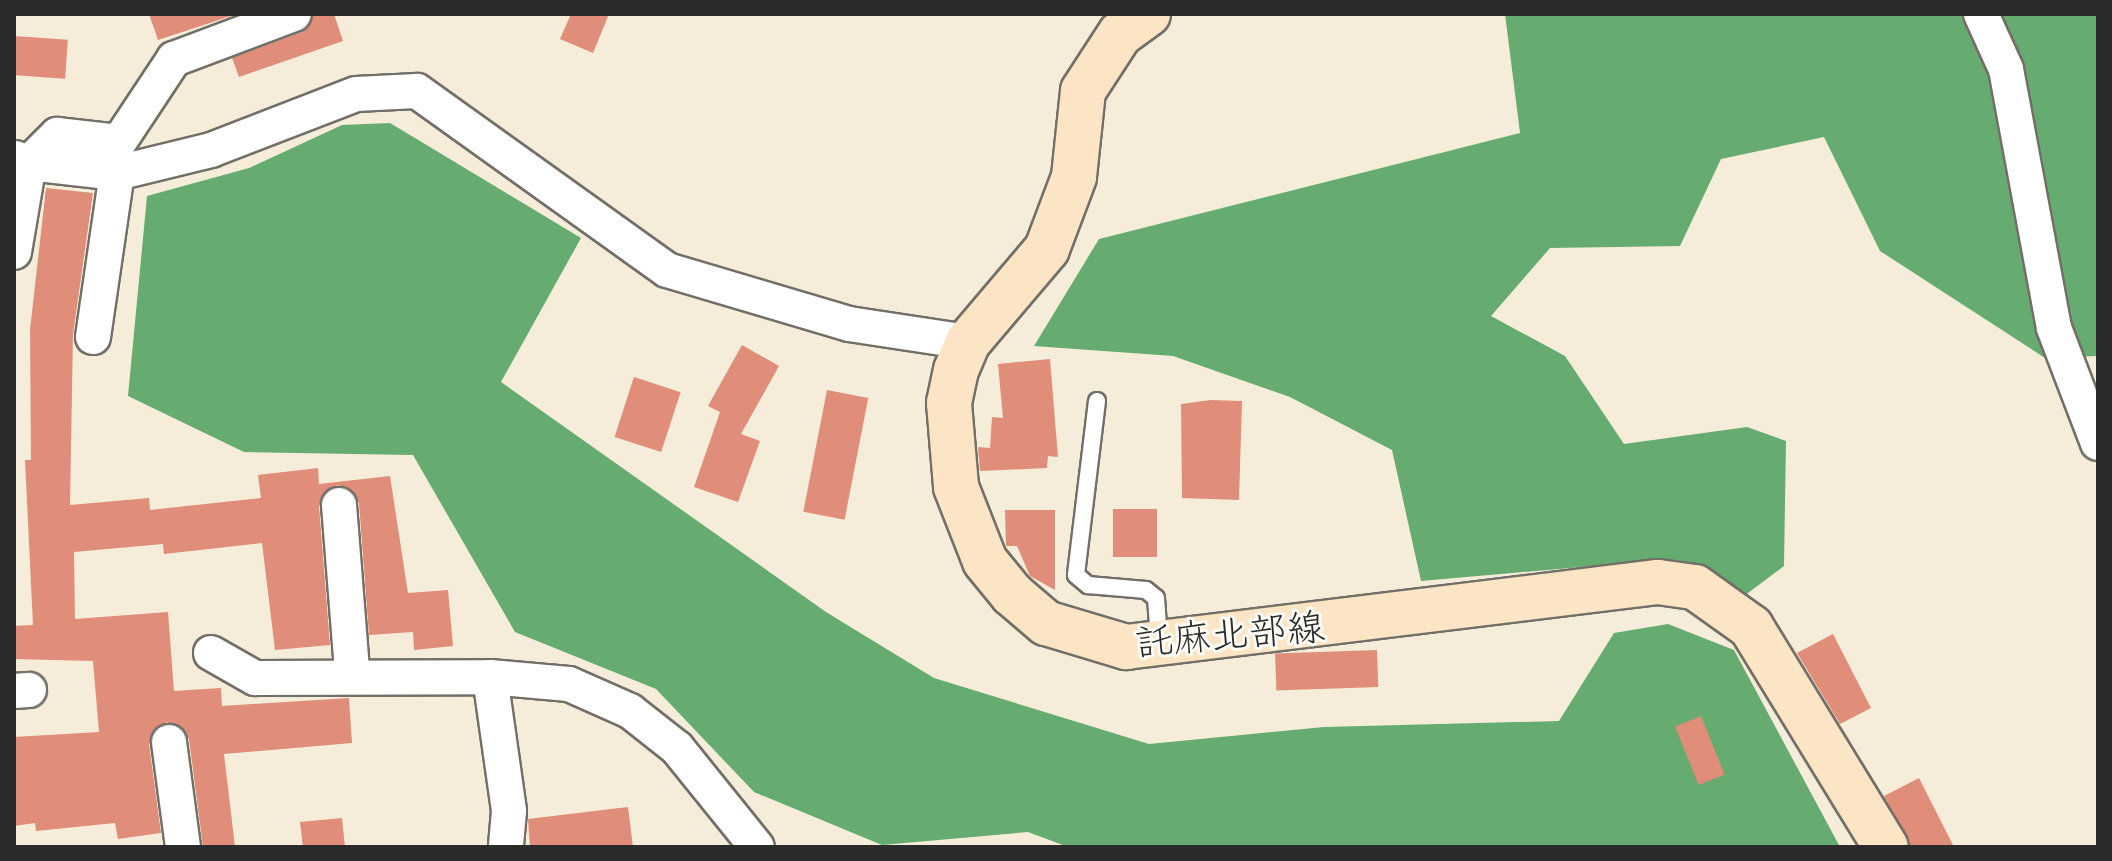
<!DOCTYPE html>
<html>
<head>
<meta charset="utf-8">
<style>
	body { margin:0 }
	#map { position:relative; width:2112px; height:861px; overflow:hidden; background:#f5edd9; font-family:Caveat,"Klee One",sans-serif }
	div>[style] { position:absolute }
	.forest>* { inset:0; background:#66ab70 }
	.building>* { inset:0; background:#e08e79; transform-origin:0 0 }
	.roads { filter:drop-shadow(2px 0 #726f68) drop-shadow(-2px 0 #726f68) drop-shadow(0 2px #726f68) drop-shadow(0 -2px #726f68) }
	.lane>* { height:16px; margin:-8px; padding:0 8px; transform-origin:8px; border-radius:8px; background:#fff }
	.street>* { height:34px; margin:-17px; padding:0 17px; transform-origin:17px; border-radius:17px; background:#fff }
	.secondary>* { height:44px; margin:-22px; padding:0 22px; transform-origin:22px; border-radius:22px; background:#fce5c4 }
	span { translate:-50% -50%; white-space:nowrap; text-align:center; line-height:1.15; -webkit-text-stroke:6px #fdfcf7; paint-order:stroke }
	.street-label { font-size:38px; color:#2b2b2b }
	.frame { position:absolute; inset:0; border:16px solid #2b2b2b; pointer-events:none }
</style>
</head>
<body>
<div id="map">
	<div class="forest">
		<div style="clip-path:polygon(1505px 14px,2098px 14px,2098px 356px,2045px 358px,1880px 251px,1824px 137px,1721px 159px,1680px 246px,1550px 248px,1491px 316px,1565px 356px,1624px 444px,1747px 427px,1786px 441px,1784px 566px,1744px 596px,1651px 561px,1421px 581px,1392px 450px,1290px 397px,1173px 356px,1034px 346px,1099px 239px,1520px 133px)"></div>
		<div style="clip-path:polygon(390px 123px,581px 238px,501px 382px,826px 612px,934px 678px,1149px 744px,1324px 727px,1559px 721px,1614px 633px,1668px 624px,1734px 650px,1840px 847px,1068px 847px,1028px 832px,882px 845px,754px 792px,656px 689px,515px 632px,413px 455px,244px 452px,128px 396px,147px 196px,249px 168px,342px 125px)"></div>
	</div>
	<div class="building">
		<div style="clip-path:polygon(149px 14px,237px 14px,158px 40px)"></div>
		<div style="clip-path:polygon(314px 14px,334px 14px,343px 41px,239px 77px,232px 58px,302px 32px)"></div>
		<div style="clip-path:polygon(571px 14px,609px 14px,593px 53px,560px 39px)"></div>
		<div style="left:14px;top:36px;width:54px;height:39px;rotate:4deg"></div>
		<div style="clip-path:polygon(46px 188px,93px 193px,73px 334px,70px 505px,149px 498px,150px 510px,261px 498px,258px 475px,318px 468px,319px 484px,390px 476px,408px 593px,448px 590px,453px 646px,414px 650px,413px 632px,369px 635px,359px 503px,338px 485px,319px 506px,330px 645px,275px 650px,262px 543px,164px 554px,163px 544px,74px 552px,75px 619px,168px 612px,174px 691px,221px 688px,222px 706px,349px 698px,352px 743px,224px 754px,235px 847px,203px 847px,189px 739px,167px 722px,149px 744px,161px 833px,118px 839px,115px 823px,36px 831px,35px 823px,14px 826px,14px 737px,99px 732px,93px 661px,14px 659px,14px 626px,33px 625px,25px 460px,31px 460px,30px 330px)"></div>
		<div style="clip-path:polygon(742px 345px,779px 366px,741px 434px,760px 441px,738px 502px,694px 487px,720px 412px,708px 406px)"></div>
		<div style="clip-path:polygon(1050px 359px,1058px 457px,1048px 456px,1047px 468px,980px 471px,978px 447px,990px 448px,992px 417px,1003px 418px,998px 364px)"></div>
		<div style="left:634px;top:377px;width:49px;height:63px;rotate:18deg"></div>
		<div style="left:827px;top:390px;width:42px;height:124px;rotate:11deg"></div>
		<div style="clip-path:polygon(1211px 400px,1242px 401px,1239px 500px,1182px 498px,1181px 404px)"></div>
		<div style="left:1113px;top:509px;width:44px;height:48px"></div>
		<div style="clip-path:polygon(1005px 510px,1055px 510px,1055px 590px,1030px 576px,1017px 546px,1006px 546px)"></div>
		<div style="clip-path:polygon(1833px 634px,1871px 708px,1840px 724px,1797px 653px)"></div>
		<div style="left:1377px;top:650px;width:37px;height:102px;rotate:88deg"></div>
		<div style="left:1701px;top:716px;width:63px;height:28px;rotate:68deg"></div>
		<div style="clip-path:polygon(1919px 778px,1954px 847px,1911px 847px,1884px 796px)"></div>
		<div style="clip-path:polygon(628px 807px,633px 847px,530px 847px,528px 819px)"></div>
		<div style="clip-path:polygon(342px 818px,345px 847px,303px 847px,300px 822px)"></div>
	</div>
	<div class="roads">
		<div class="lane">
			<div style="left:1097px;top:401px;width:175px;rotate:96.9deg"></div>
			<div style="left:1076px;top:575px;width:16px;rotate:40deg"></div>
			<div style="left:1088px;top:585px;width:58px;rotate:4.9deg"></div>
			<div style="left:1146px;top:590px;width:13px;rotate:39deg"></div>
			<div style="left:1156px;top:598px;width:42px;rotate:85.9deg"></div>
		</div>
		<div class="street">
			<div style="left:1981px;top:14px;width:60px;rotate:65.6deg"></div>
			<div style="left:2006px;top:69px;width:263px;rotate:79.5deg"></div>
			<div style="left:2054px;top:328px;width:123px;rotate:69.1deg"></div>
			<div style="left:15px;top:158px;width:15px;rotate:20deg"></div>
			<div style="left:29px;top:163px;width:40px;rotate:-45deg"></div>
			<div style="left:57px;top:135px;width:62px;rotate:6.4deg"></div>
			<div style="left:119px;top:142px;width:100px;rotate:-56.5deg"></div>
			<div style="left:174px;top:59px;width:128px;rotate:-20.6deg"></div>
			<div style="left:14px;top:252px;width:90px;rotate:-80.4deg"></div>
			<div style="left:29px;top:163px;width:89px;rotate:6.5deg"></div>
			<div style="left:117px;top:173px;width:97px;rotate:-13.7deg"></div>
			<div style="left:211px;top:150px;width:155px;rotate:-21.1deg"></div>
			<div style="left:356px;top:94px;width:61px;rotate:-2.8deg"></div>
			<div style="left:417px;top:91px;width:307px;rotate:35.6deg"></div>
			<div style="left:667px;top:270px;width:190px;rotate:16.5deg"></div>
			<div style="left:849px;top:324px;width:120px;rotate:8.6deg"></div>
			<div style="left:93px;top:337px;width:166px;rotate:-81.7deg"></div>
			<div style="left:339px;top:505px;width:168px;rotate:85.5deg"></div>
			<div style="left:211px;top:653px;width:51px;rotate:29.6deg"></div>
			<div style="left:255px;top:678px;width:235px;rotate:-0.2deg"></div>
			<div style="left:490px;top:677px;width:135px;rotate:81.9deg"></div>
			<div style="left:509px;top:811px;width:36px;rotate:95deg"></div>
			<div style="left:490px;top:677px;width:79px;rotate:5.1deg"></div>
			<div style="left:569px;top:684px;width:67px;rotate:23.9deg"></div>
			<div style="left:630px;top:711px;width:60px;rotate:38.2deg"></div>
			<div style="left:677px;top:748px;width:127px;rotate:51.1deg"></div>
			<div style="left:14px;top:691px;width:15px;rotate:-4deg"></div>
			<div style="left:169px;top:742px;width:106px;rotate:82.4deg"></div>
		</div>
		<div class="secondary">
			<div style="left:1148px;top:14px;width:34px;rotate:144deg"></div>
			<div style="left:1120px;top:34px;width:68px;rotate:123deg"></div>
			<div style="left:1083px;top:91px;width:86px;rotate:96deg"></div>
			<div style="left:1074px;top:177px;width:77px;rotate:110.6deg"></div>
			<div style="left:1047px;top:249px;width:122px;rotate:130.3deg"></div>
			<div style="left:968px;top:342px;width:30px;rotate:113deg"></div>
			<div style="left:956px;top:370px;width:34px;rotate:102deg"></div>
			<div style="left:949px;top:403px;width:84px;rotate:85.2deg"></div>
			<div style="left:956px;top:487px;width:79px;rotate:68.6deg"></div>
			<div style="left:985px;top:561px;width:43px;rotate:50.7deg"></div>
			<div style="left:1012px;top:594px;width:45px;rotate:40.5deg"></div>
			<div style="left:1046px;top:623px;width:84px;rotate:16.7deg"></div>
			<div style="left:1126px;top:647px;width:536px;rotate:-6.97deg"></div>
			<div style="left:1658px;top:582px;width:37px;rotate:8deg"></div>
			<div style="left:1695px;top:587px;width:69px;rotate:35.5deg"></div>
			<div style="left:1751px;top:627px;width:258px;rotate:58.5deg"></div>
		</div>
	</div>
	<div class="street-label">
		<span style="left:1230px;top:635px;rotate:-5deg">託麻北部線</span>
	</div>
	<div class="frame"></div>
</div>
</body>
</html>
